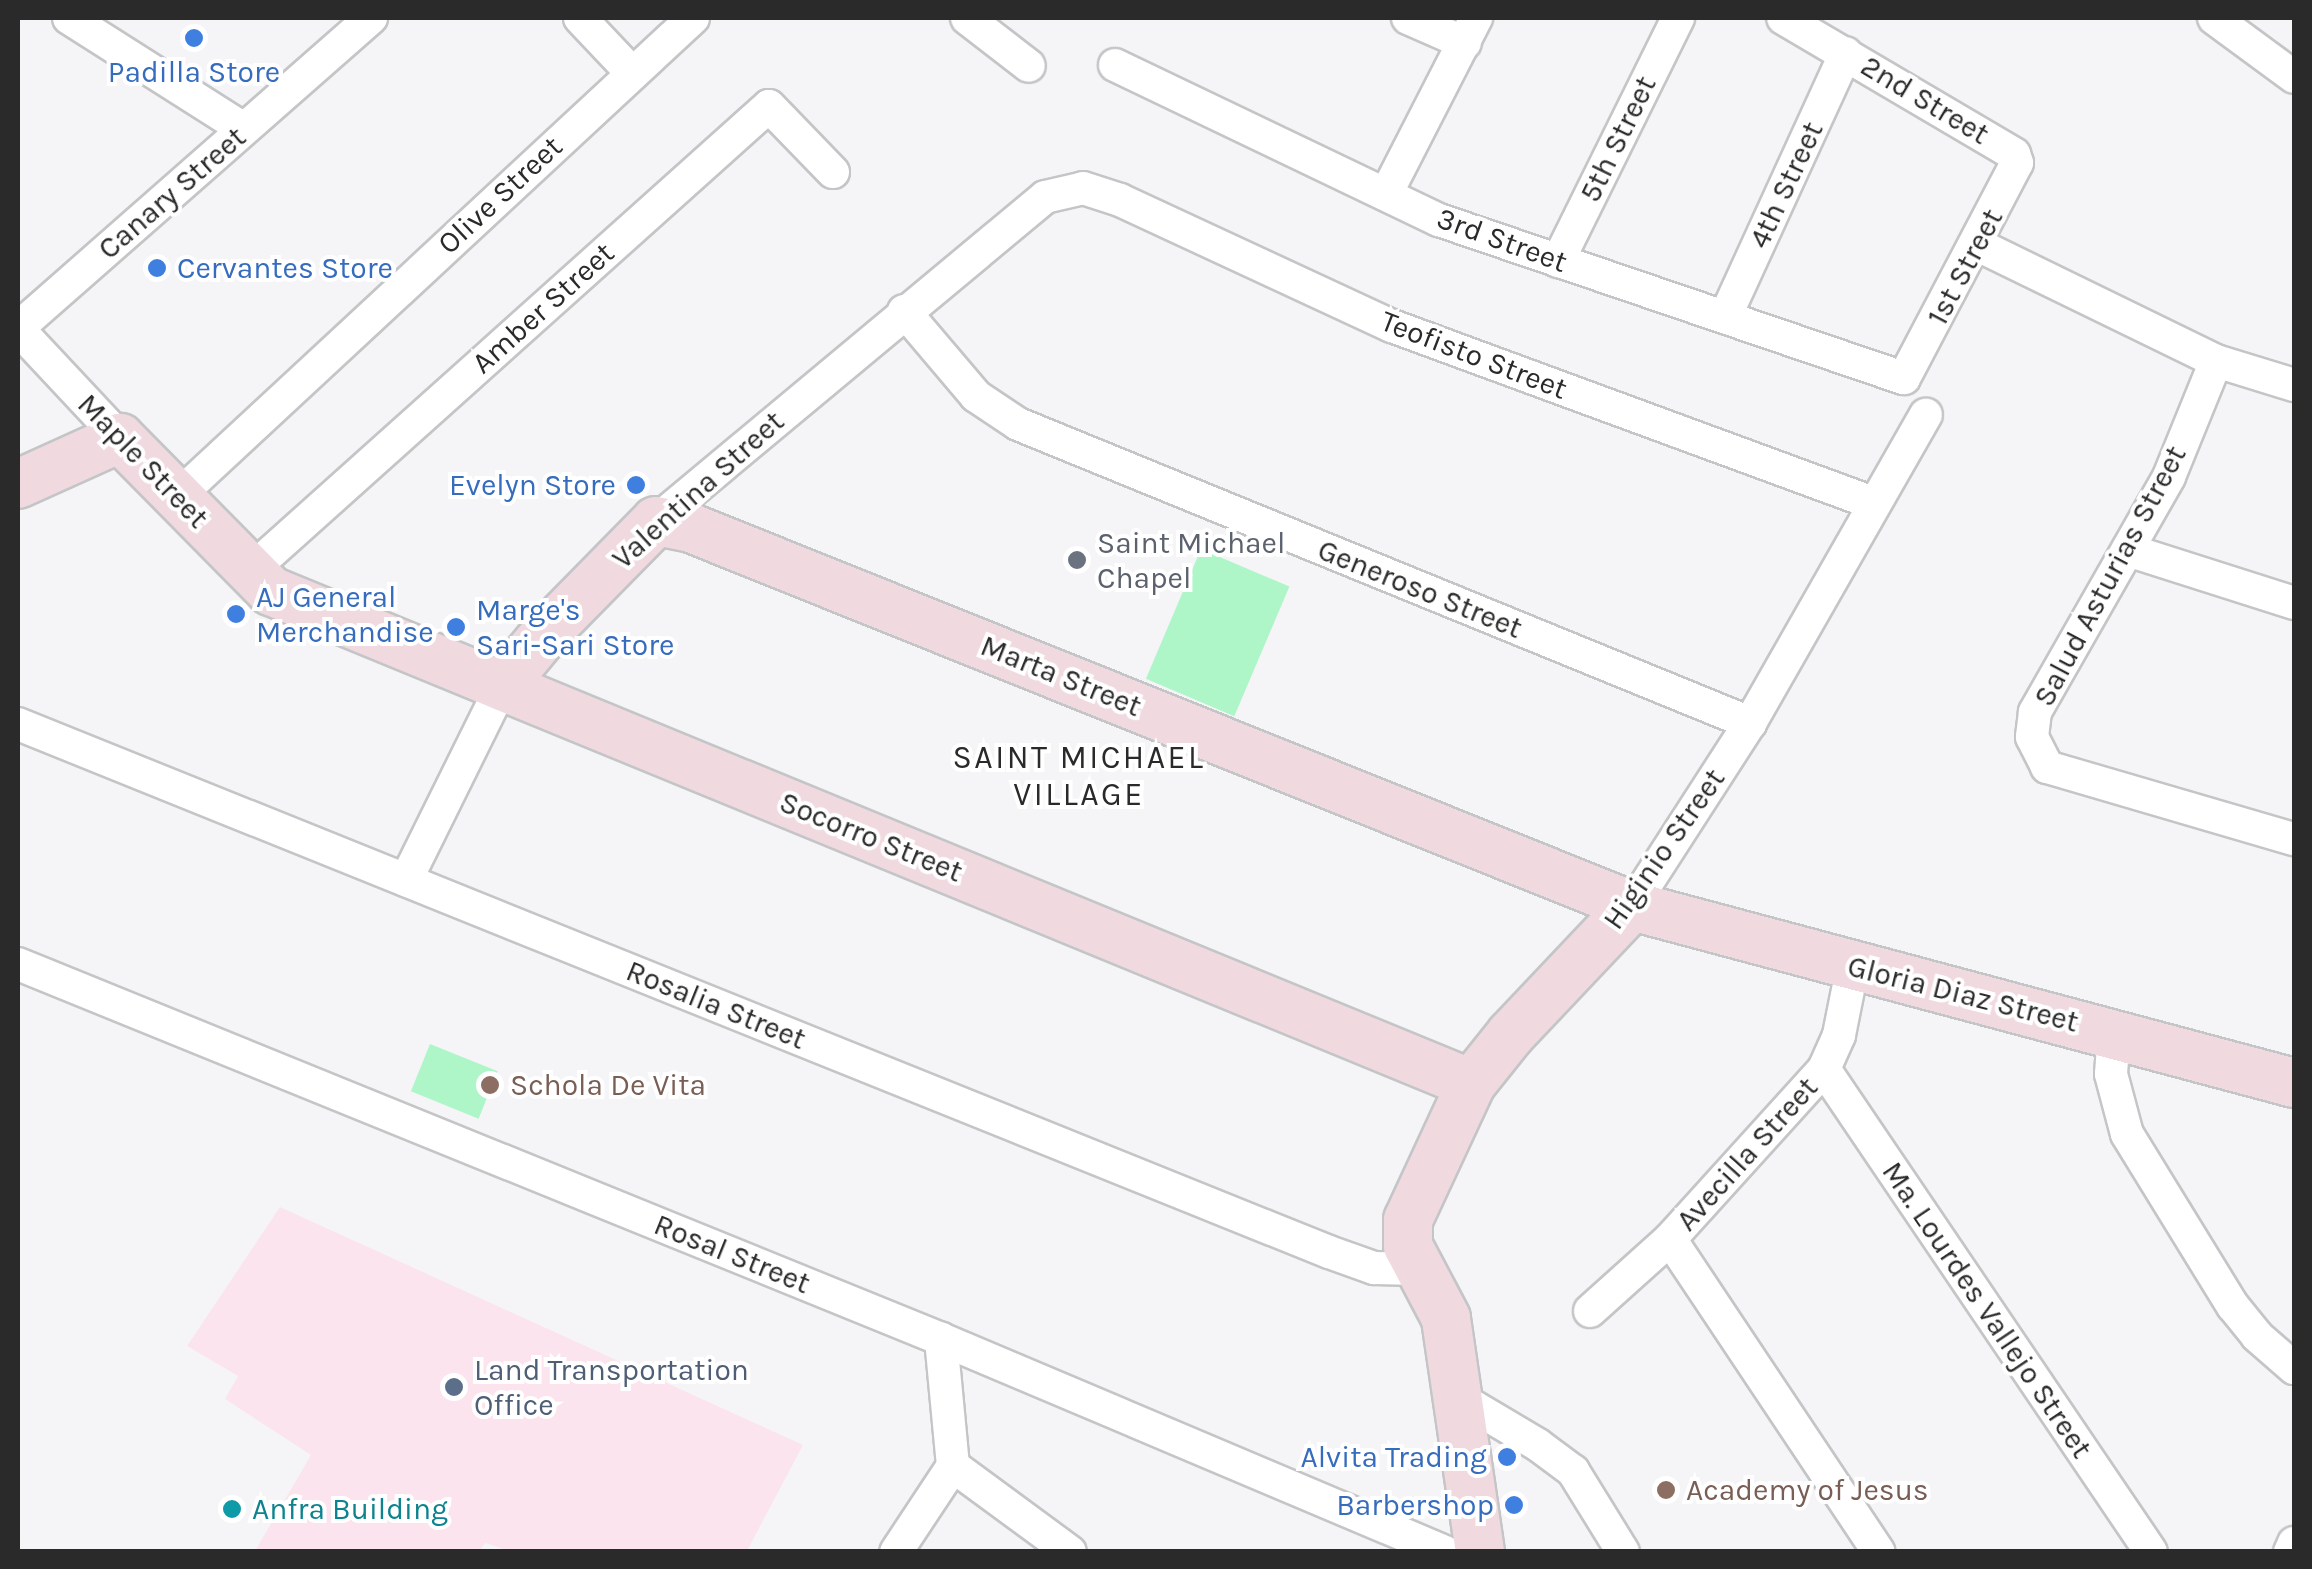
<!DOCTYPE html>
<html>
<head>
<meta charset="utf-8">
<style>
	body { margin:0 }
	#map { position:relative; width:2312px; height:1569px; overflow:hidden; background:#f5f5f8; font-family:Karla,sans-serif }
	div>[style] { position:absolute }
	.commercial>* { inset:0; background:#fce4ef }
	.green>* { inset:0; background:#aef5c8; transform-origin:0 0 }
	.roads { filter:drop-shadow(2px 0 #c4c5c7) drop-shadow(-2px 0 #c4c5c7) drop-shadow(0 2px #c4c5c7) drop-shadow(0 -2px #c4c5c7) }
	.street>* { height:32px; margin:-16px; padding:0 16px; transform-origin:16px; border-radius:16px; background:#fff }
	.secondary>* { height:48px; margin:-24px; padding:0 24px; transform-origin:24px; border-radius:24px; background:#f0dadf }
	.dots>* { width:28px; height:28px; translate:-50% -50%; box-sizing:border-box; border:5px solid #fff; border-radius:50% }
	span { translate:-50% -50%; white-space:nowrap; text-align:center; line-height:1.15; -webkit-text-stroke:8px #fff; paint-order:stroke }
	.shop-label { font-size:30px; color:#366cbe }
	.left { translate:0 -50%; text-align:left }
	.right { translate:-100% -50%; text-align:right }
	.street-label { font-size:30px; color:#2a2a2b }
	.worship-label { font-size:30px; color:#5b616d }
	.education-label { font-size:30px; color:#785e54 }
	.service-label { font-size:30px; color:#4e5e75 }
	.culture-label { font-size:30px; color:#0d838f }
	.neighbourhood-label { font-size:32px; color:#2a2a2b; letter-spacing:2.5px }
	.frame { position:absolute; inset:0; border:20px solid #2a2a2b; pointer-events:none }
</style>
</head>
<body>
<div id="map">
	<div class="commercial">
		<div style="clip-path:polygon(280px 1207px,803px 1445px,747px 1551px,513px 1552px,485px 1543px,479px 1552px,255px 1551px,311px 1455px,225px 1399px,238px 1376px,187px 1346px)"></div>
	</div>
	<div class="green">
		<div style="left:1201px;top:549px;width:96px;height:141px;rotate:23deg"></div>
		<div style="left:430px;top:1044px;width:73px;height:51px;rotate:22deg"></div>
	</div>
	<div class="roads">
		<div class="street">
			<div style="left:69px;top:18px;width:207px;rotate:32.4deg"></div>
			<div style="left:580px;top:18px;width:74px;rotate:46.6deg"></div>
			<div style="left:967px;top:18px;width:78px;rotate:37.7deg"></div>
			<div style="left:1408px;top:18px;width:62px;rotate:23.7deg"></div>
			<div style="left:2214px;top:18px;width:99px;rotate:36.4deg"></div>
			<div style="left:1115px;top:65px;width:359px;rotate:25.6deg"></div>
			<div style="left:1439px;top:220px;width:491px;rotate:18.8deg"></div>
			<div style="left:1904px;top:378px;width:243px;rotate:-62.3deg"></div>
			<div style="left:2017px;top:163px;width:9px;rotate:-108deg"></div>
			<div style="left:2014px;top:154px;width:268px;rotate:-149.5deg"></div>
			<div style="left:1386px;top:194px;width:198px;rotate:-62.9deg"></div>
			<div style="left:1978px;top:245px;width:265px;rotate:26deg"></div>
			<div style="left:2216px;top:361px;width:82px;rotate:17.1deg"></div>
			<div style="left:1558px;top:261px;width:271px;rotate:-63.7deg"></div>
			<div style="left:904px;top:311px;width:111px;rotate:49.7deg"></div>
			<div style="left:976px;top:396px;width:50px;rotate:33.7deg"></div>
			<div style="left:1018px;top:424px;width:791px;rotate:22.22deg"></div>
			<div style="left:1725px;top:317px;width:290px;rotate:-65.4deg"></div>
			<div style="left:18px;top:328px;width:470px;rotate:-41.3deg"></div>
			<div style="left:18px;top:329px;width:149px;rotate:46.9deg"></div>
			<div style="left:2216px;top:361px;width:125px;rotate:112.1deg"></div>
			<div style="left:2169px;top:477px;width:271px;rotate:119.7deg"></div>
			<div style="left:2035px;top:712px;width:25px;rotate:97deg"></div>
			<div style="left:2032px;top:737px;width:34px;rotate:63deg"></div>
			<div style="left:2047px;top:767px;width:257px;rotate:16.3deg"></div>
			<div style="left:177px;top:497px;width:704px;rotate:-42.87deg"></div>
			<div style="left:656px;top:521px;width:506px;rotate:-39.79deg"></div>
			<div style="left:1045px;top:197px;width:39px;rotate:-13deg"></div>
			<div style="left:1083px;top:188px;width:39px;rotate:18deg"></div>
			<div style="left:1120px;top:200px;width:300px;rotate:24.9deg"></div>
			<div style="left:1392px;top:326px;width:513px;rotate:20.2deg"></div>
			<div style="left:2128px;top:550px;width:174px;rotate:17.7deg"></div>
			<div style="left:249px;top:572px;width:698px;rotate:-41.87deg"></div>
			<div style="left:769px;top:106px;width:92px;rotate:45.9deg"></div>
			<div style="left:18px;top:724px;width:1413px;rotate:21.94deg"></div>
			<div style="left:1329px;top:1252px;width:48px;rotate:19.6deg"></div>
			<div style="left:1374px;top:1268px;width:45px;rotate:1.3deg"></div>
			<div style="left:406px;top:880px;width:216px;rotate:-63.7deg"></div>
			<div style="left:1632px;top:906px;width:218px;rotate:-57.2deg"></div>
			<div style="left:1750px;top:723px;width:355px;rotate:-60.3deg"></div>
			<div style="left:18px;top:964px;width:996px;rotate:22.11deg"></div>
			<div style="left:941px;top:1339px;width:547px;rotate:22.91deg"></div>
			<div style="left:2114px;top:1033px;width:41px;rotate:94.2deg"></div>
			<div style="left:2111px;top:1074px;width:62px;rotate:75.1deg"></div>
			<div style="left:2127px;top:1134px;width:202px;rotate:58.4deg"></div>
			<div style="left:2233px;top:1306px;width:38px;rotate:51deg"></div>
			<div style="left:2257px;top:1336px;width:49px;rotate:40.9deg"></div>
			<div style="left:1824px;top:1069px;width:583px;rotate:55.9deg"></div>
			<div style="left:1670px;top:1239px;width:376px;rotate:56.3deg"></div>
			<div style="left:1590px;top:1311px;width:108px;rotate:-42deg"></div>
			<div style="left:1670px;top:1239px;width:229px;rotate:-47.8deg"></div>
			<div style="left:1824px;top:1069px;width:37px;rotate:-66deg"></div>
			<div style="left:1839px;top:1035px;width:71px;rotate:-78.7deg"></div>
			<div style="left:1459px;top:1398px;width:92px;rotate:30.7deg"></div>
			<div style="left:1538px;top:1445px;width:44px;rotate:36.6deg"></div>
			<div style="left:1573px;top:1471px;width:95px;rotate:58.3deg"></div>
			<div style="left:953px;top:1466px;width:145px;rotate:36.3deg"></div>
			<div style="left:896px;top:1552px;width:103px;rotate:-56.5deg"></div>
			<div style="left:953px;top:1466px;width:128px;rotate:-95.4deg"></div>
			<div style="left:2290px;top:1552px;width:10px;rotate:-66deg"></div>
		</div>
		<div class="secondary">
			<div style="left:18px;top:484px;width:112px;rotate:-24.3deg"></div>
			<div style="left:120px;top:438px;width:215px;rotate:45.4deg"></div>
			<div style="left:271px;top:591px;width:1297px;rotate:22.33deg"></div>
			<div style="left:502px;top:686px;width:67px;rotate:-50.4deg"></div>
			<div style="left:545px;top:634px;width:158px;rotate:-45.5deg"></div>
			<div style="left:656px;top:521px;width:36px;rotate:11deg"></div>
			<div style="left:691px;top:528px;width:1014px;rotate:21.89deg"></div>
			<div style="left:1632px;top:906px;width:685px;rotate:14.97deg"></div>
			<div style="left:1480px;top:1552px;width:236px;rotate:-98.3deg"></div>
			<div style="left:1446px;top:1318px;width:81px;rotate:-117.8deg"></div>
			<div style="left:1408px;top:1246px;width:26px;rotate:-90deg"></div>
			<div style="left:1408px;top:1220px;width:150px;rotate:-65.1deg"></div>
			<div style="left:1471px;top:1084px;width:64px;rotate:-51.3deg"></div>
			<div style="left:1511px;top:1034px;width:176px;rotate:-46.6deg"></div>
		</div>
	</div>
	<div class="dots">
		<div style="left:194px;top:38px;background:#3f7fe0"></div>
		<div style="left:157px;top:268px;background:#3f7fe0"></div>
		<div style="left:636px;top:485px;background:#3f7fe0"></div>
		<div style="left:1077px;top:560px;background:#6b7280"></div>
		<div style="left:236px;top:614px;background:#3f7fe0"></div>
		<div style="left:456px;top:627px;background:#3f7fe0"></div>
		<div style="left:490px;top:1085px;background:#8d6e63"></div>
		<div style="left:454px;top:1387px;background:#5c6f8a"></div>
		<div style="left:1507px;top:1457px;background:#3f7fe0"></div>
		<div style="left:1666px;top:1490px;background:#8d6e63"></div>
		<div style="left:1514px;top:1505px;background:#3f7fe0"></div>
		<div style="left:232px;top:1509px;background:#0f9aa8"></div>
	</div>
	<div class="shop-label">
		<span style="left:194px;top:72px">Padilla Store</span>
		<span class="left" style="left:177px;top:268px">Cervantes Store</span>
		<span class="right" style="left:616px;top:485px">Evelyn Store</span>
		<span class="left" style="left:256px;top:614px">AJ General<br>Merchandise</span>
		<span class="left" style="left:476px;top:627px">Marge's<br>Sari-Sari Store</span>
		<span class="right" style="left:1487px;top:1457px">Alvita Trading</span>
		<span class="right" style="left:1494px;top:1505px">Barbershop</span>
	</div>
	<div class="street-label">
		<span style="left:1925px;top:100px;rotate:31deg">2nd Street</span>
		<span style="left:1618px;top:139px;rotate:-64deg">5th Street</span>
		<span style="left:1786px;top:185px;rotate:-65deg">4th Street</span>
		<span style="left:172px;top:193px;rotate:-41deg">Canary Street</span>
		<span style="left:500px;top:195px;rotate:-43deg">Olive Street</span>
		<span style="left:1502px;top:240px;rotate:20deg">3rd Street</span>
		<span style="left:1965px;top:267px;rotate:-62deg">1st Street</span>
		<span style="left:543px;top:308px;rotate:-42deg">Amber Street</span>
		<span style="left:1474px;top:355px;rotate:21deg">Teofisto Street</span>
		<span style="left:143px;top:461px;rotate:46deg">Maple Street</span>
		<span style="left:698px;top:490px;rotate:-42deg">Valentina Street</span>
		<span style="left:2110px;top:576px;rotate:-62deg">Salud Asturias Street</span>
		<span style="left:1420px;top:589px;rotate:22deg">Generoso Street</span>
		<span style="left:1061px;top:676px;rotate:22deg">Marta Street</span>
		<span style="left:871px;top:837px;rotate:22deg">Socorro Street</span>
		<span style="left:1664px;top:849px;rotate:-55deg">Higinio Street</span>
		<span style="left:1963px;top:994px;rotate:14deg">Gloria Diaz Street</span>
		<span style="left:716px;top:1005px;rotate:22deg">Rosalia Street</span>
		<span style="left:1747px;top:1154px;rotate:-48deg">Avecilla Street</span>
		<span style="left:732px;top:1254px;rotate:22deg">Rosal Street</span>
		<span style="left:1987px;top:1310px;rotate:56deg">Ma. Lourdes Vallejo Street</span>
	</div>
	<div class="worship-label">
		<span class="left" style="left:1097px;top:560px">Saint Michael<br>Chapel</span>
	</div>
	<div class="education-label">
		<span class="left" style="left:510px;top:1085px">Schola De Vita</span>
		<span class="left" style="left:1686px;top:1490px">Academy of Jesus</span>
	</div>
	<div class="service-label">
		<span class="left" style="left:474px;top:1387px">Land Transportation<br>Office</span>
	</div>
	<div class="culture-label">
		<span class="left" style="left:252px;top:1509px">Anfra Building</span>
	</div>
	<div class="neighbourhood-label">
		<span style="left:1079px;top:777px">SAINT MICHAEL<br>VILLAGE</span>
	</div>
	<div class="frame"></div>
</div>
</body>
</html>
